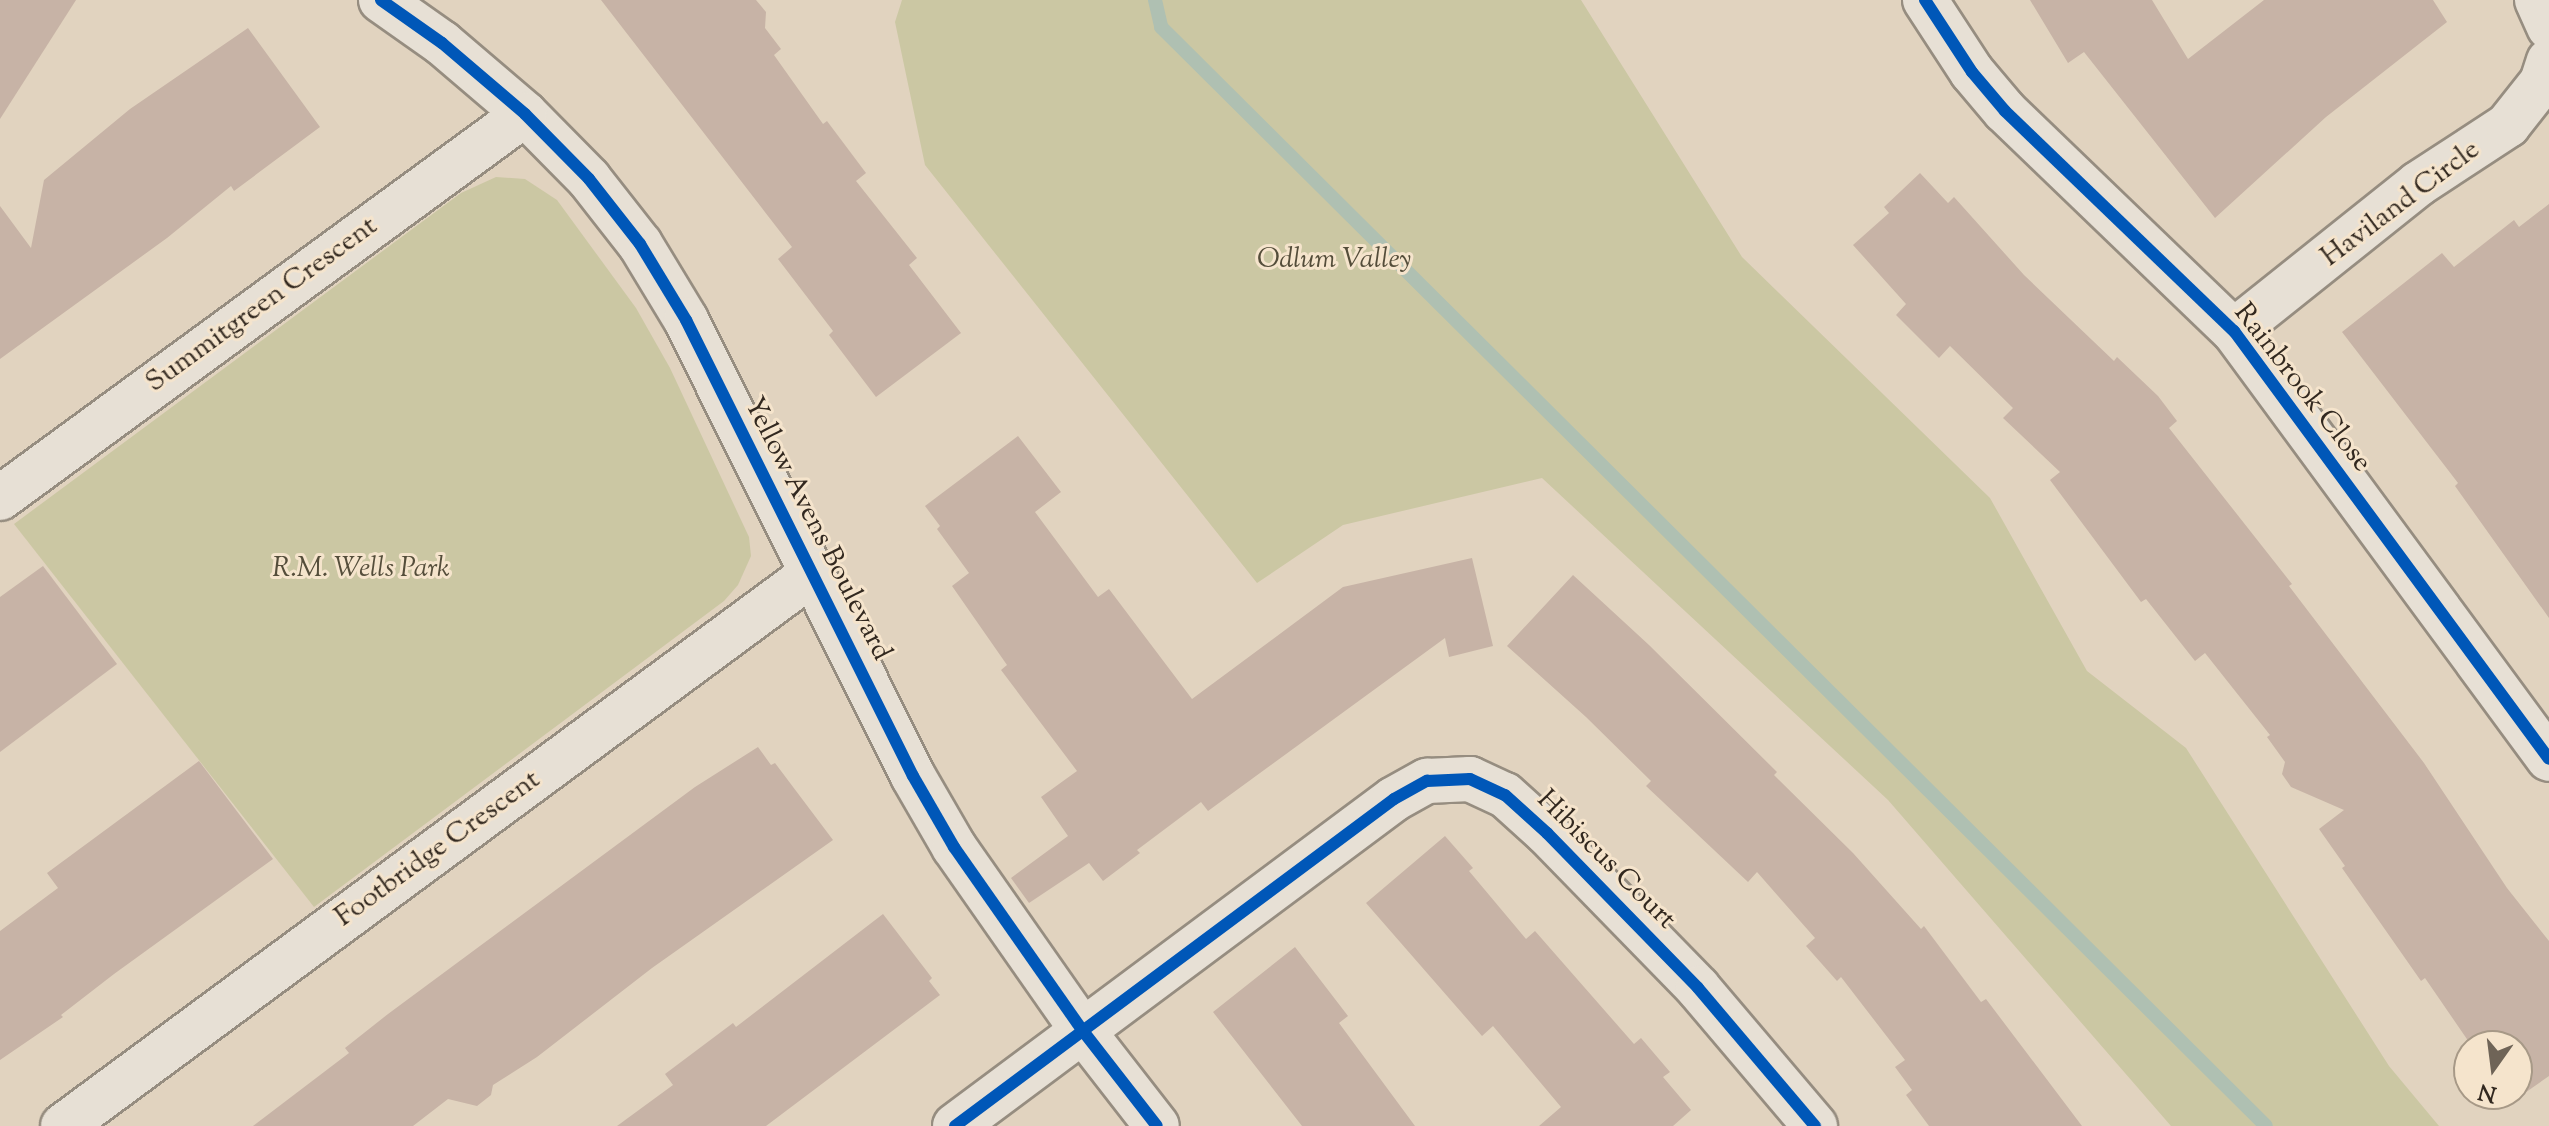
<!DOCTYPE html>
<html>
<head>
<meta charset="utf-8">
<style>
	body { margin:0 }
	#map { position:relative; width:2549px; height:1126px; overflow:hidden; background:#e1d3bf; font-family:"Sorts Mill Goudy",serif }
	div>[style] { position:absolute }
	.green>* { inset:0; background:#cbc7a3 }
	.stream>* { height:14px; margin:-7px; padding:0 7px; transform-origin:7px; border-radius:7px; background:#afc0b2 }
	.building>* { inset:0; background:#c7b3a6 }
	.roads { filter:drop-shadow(2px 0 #968d80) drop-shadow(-2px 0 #968d80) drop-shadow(0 2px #968d80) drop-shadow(0 -2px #968d80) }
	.minor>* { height:44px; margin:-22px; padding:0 22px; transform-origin:22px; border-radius:22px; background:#e7e0d5 }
	.cycleway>* { height:12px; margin:-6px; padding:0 6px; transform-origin:6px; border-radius:6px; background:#0057b8 }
	span { translate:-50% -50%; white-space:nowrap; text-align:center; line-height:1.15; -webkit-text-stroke:6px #f5e4cc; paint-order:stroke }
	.street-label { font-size:28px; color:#32281f }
	.park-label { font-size:28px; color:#544d3a; font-style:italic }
	.north { position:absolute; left:2453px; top:1030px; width:80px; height:80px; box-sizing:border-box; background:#f5e4cc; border:2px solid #a79987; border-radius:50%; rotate:194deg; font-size:22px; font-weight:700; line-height:32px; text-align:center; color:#32281f }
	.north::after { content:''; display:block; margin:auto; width:28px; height:36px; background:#6f6457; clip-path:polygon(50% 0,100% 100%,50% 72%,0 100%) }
</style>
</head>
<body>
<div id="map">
	<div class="green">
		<div style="clip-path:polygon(902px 0,1581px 0,1742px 257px,1990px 498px,2087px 671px,2186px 748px,2389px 1066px,2439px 1126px,2171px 1126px,1888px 800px,1542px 478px,1343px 525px,1257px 583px,925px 165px,895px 22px)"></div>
		<div style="clip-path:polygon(496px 177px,525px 179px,557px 200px,636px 308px,670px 368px,749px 537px,751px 556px,738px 585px,724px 601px,314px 907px,14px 524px,461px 193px)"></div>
	</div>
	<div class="stream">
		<div style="left:1155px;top:0;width:28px;rotate:77deg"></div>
		<div style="left:1161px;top:27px;width:1558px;rotate:44.84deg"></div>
	</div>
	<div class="building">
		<div style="clip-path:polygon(0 0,76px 0,0 119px)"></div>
		<div style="clip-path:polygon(601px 0,756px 0,766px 12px,765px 28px,781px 49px,774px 55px,823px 124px,827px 121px,866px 173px,856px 181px,917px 258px,909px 265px,961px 333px,876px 397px,829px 335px,833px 331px,778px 259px,792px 247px)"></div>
		<div style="clip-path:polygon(2030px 0,2152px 0,2188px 59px,2264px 0,2433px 0,2447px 22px,2326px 117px,2215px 218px,2084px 52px,2068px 63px)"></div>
		<div style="clip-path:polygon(248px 28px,320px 127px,234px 191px,231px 186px,167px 238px,0 359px,0 206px,31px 248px,44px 180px,130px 109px)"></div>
		<div style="clip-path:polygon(1920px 173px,1948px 203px,1954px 197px,2024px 275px,2114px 361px,2117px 357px,2158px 396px,2177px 421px,2169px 428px,2292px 584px,2289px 586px,2424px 763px,2507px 888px,2549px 941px,2549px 1076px,2519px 1097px,2517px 1046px,2481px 1046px,2477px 1040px,2471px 1045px,2425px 978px,2421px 981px,2342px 868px,2345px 866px,2319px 829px,2344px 810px,2291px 787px,2282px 774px,2285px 762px,2267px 737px,2270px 735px,2205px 653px,2195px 661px,2146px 599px,2141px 602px,2050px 480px,2060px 472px,2003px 418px,2013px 408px,1950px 346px,1939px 358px,1896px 315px,1906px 304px,1853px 245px,1889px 213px,1884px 207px)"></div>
		<div style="clip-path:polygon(2549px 204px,2549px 618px,2455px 486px,2458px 483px,2342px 332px,2442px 253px,2454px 267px,2514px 220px,2519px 227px)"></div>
		<div style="clip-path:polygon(1018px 436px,1061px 492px,1035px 512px,1098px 597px,1109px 589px,1192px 699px,1343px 587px,1472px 558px,1493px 646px,1449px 657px,1445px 638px,1208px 811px,1201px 802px,1137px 850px,1140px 853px,1103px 881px,1089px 863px,1029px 903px,1011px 878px,1068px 836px,1041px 797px,1077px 771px,1001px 670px,1007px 665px,952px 586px,969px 573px,937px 529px,940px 526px,925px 506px)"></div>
		<div style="clip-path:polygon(43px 566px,117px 664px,0 752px,0 597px)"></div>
		<div style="clip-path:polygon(1573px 575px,1649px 645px,1777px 772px,1774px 775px,1853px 853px,1921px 929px,1924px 926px,1981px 1002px,1986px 999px,2082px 1126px,1929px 1126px,1906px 1095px,1912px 1090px,1895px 1067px,1905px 1060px,1841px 977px,1837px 981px,1806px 946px,1815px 938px,1757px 872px,1748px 882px,1646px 786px,1651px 781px,1586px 717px,1507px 646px)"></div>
		<div style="clip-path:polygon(758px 747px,771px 765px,775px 763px,833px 840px,652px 968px,537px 1057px,493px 1085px,491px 1095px,477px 1106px,448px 1099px,413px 1126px,253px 1126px,349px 1053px,345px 1048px,388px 1014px,695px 787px)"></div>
		<div style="clip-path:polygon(199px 761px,273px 859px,114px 974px,61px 1015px,63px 1017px,0 1060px,0 931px,58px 888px,47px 873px)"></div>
		<div style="clip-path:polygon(1445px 836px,1473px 868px,1469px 871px,1526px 939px,1535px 931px,1634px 1044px,1641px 1038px,1670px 1072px,1663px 1077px,1691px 1110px,1673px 1126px,1539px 1126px,1561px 1107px,1493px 1026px,1482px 1036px,1366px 903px)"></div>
		<div style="clip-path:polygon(883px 914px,932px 978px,929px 981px,940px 995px,766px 1126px,617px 1126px,673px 1085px,665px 1074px,733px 1023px,736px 1027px)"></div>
		<div style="clip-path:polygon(1295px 947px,1348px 1016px,1339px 1023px,1415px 1126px,1302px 1126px,1213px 1012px)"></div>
	</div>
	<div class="roads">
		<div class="minor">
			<div style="left:381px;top:0;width:75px;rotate:35.2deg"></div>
			<div style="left:442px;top:43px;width:109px;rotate:40.5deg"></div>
			<div style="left:525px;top:114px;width:91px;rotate:45.4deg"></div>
			<div style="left:589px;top:179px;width:83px;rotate:51.9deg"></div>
			<div style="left:640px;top:244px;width:89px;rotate:58.8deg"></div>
			<div style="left:686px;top:320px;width:509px;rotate:63.54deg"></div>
			<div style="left:913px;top:776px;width:82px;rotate:60deg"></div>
			<div style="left:954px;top:847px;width:225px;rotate:55deg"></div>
			<div style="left:1083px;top:1031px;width:120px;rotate:52.1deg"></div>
			<div style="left:1925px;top:0;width:86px;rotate:56.9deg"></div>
			<div style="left:1972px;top:72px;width:51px;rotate:49.8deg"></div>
			<div style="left:2005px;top:111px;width:318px;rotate:43.9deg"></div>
			<div style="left:2234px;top:331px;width:531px;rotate:53.65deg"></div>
			<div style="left:2537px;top:0;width:30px;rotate:66deg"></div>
			<div style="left:2234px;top:331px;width:236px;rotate:-38.6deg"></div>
			<div style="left:2418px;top:184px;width:108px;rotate:-33.2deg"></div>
			<div style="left:2508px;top:125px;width:55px;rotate:-51.7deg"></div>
			<div style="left:2542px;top:82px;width:22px;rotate:-72deg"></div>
			<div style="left:0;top:498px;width:650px;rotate:-36.18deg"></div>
			<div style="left:63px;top:1126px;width:932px;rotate:-36.4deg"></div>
			<div style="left:955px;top:1126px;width:547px;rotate:-36.68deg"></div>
			<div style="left:1394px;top:799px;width:38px;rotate:-29deg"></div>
			<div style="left:1427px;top:781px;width:43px;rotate:-2.7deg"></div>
			<div style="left:1470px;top:779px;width:38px;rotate:25deg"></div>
			<div style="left:1505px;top:795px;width:57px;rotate:42.1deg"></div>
			<div style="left:1547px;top:833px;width:216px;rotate:45.7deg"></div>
			<div style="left:1698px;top:988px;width:181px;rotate:49.7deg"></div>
		</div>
	</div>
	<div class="cycleway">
		<div style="left:381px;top:0;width:75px;rotate:35.2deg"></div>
		<div style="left:442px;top:43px;width:109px;rotate:40.5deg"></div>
		<div style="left:525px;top:114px;width:91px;rotate:45.4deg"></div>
		<div style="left:589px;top:179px;width:83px;rotate:51.9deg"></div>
		<div style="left:640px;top:244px;width:89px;rotate:58.8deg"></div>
		<div style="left:686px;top:320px;width:509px;rotate:63.54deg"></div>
		<div style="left:913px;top:776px;width:82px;rotate:60deg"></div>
		<div style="left:954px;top:847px;width:225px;rotate:55deg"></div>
		<div style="left:1083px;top:1031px;width:120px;rotate:52.1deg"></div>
		<div style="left:1925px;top:0;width:86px;rotate:56.9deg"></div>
		<div style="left:1972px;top:72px;width:51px;rotate:49.8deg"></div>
		<div style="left:2005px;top:111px;width:318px;rotate:43.9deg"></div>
		<div style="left:2234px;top:331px;width:531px;rotate:53.65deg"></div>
		<div style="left:955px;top:1126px;width:547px;rotate:-36.68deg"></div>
		<div style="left:1394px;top:799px;width:38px;rotate:-29deg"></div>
		<div style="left:1427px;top:781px;width:43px;rotate:-2.7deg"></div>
		<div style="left:1470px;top:779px;width:38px;rotate:25deg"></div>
		<div style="left:1505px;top:795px;width:57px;rotate:42.1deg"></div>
		<div style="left:1547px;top:833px;width:216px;rotate:45.7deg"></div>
		<div style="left:1698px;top:988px;width:181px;rotate:49.7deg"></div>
	</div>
	<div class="street-label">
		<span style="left:2401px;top:204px;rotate:-37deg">Haviland Circle</span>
		<span style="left:262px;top:305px;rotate:-36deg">Summitgreen Crescent</span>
		<span style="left:2302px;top:388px;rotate:52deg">Rainbrook Close</span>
		<span style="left:817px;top:529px;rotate:63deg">Yellow Avens Boulevard</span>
		<span style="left:438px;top:849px;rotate:-36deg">Footbridge Crescent</span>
		<span style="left:1606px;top:860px;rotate:45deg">Hibiscus Court</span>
	</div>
	<div class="park-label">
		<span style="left:1334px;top:260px">Odlum Valley</span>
		<span style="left:361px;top:569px">R.M. Wells Park</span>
	</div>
	<div class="north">N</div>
</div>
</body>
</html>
